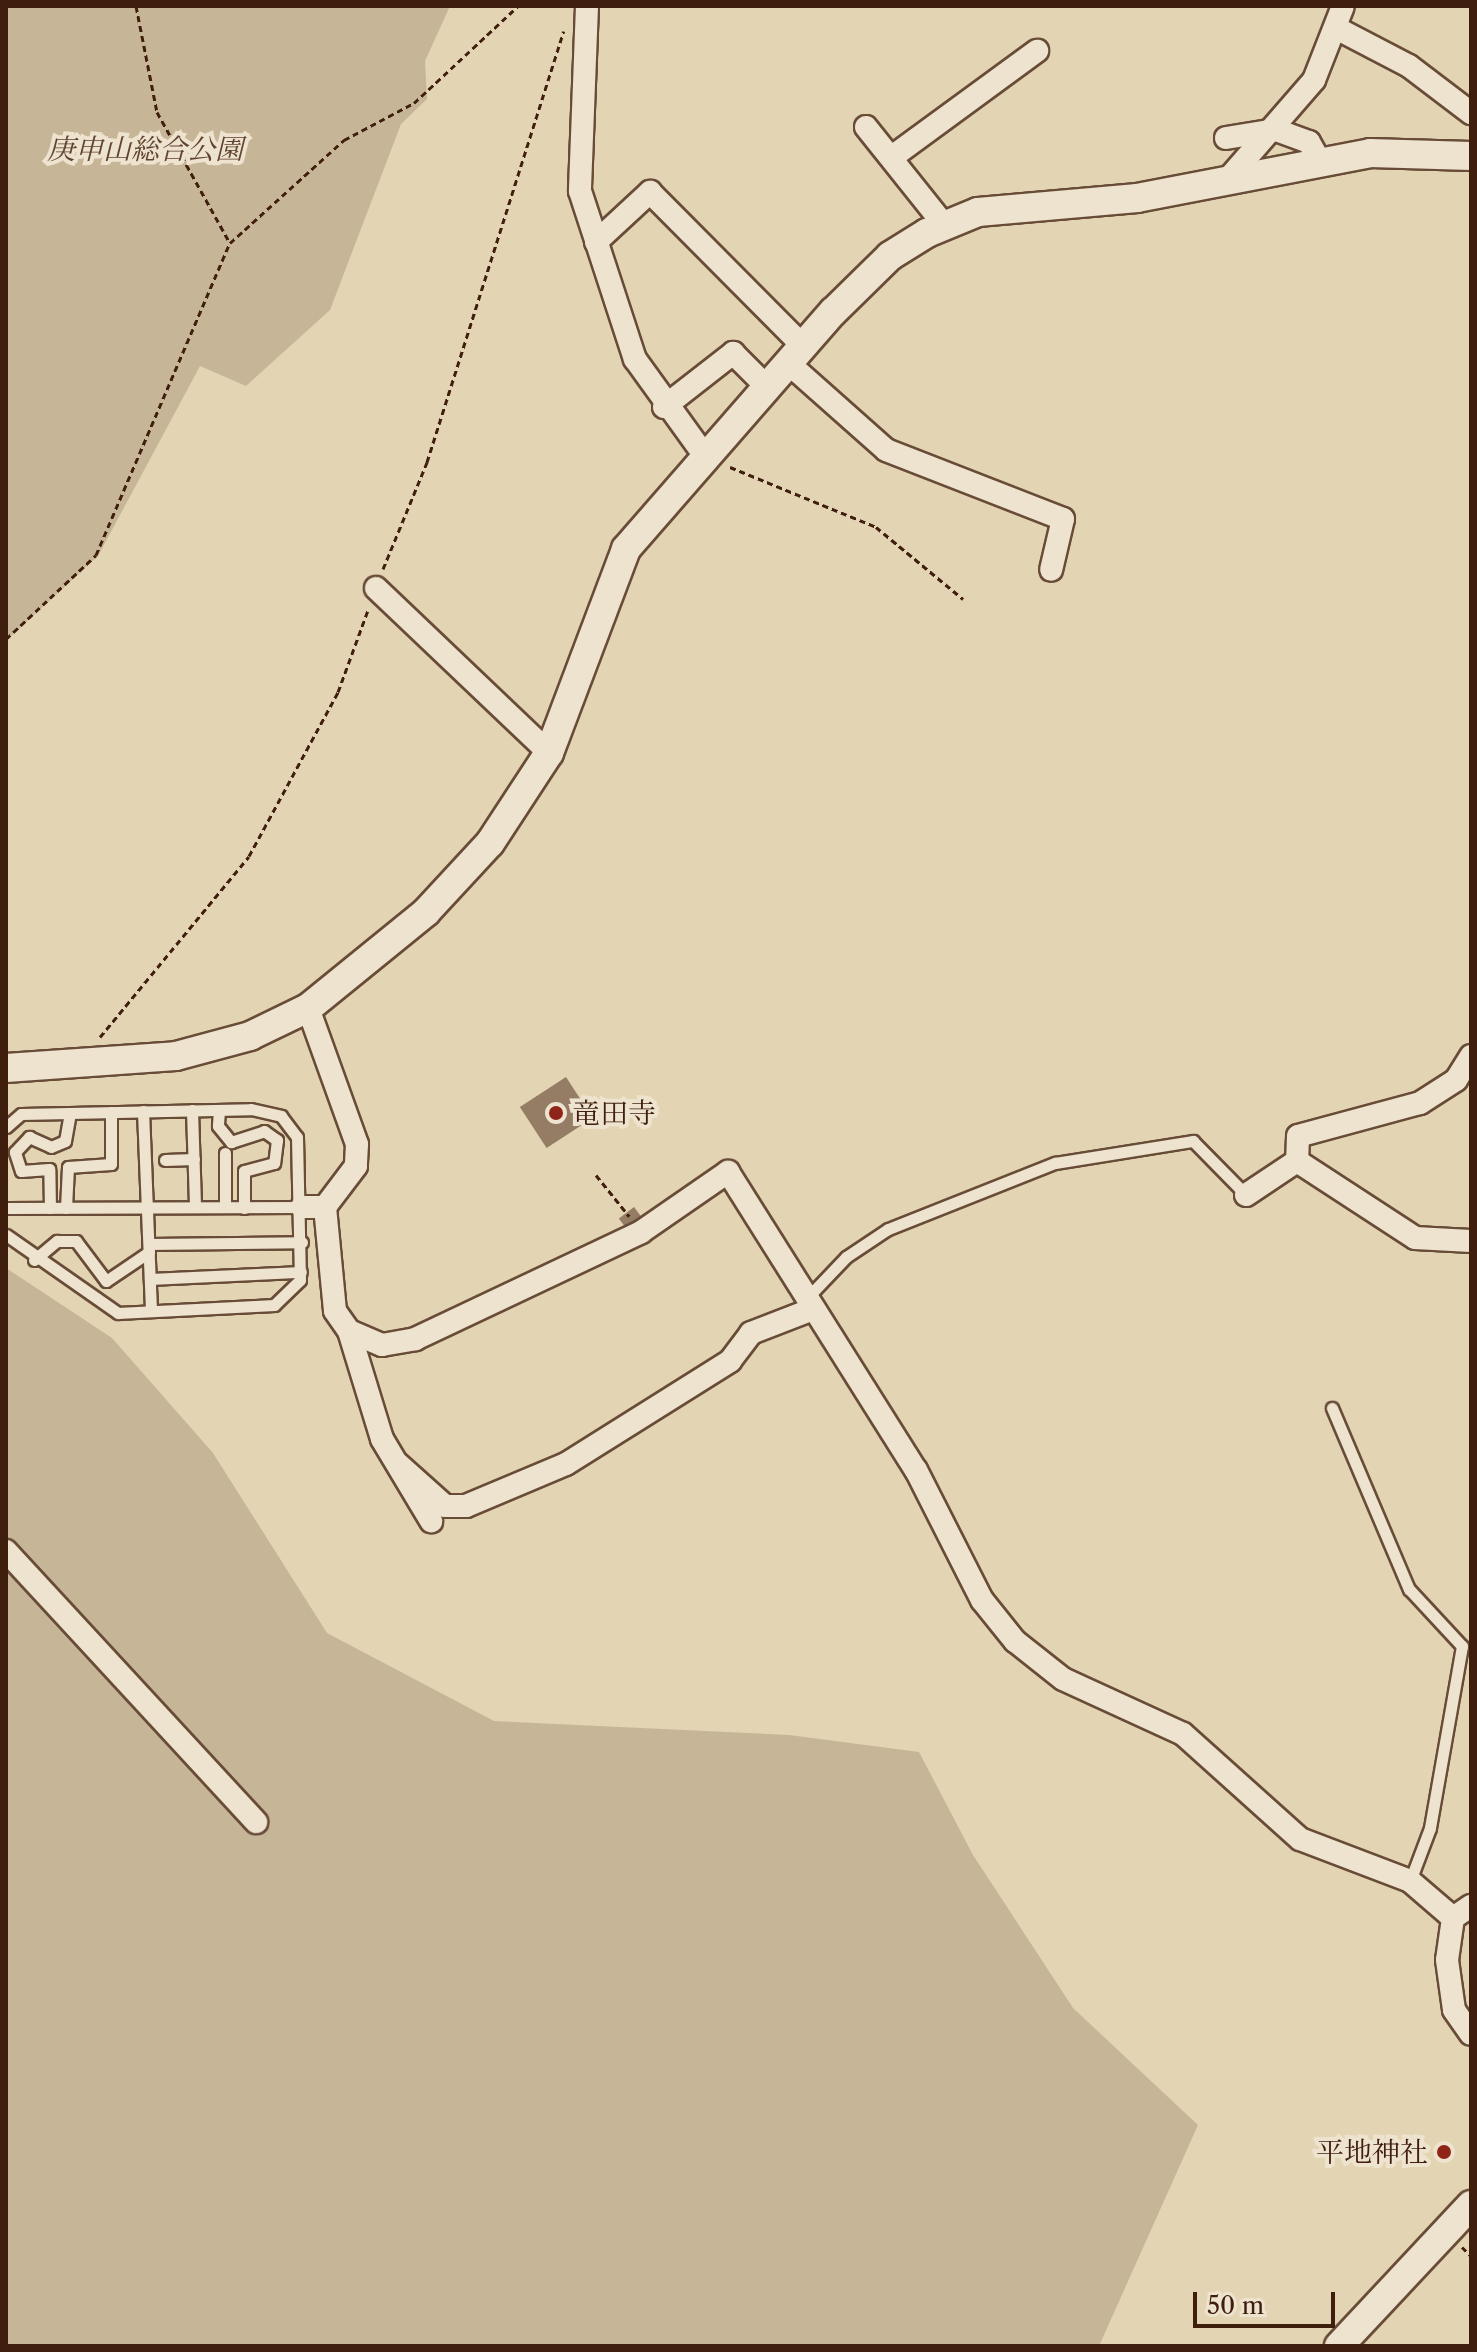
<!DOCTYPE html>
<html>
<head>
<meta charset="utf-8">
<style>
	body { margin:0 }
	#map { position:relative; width:1477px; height:2352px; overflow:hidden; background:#e3d4b3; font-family:"Libre Caslon Text","Noto Serif JP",serif }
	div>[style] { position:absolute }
	.green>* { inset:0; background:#c7b597 }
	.building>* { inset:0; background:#947d64; transform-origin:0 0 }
	.path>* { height:3px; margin-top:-1.5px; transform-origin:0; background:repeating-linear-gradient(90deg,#3f1e0e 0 6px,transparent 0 10px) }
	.roads { filter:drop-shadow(2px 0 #684c37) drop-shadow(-2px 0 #684c37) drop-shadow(0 2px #684c37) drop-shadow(0 -2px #684c37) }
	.service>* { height:11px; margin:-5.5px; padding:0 5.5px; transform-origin:5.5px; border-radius:5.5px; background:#ede3ce }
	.minor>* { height:22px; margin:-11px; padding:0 11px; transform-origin:11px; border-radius:11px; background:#ede3ce }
	.tertiary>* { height:28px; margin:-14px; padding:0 14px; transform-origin:14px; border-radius:14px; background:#ede3ce }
	.dots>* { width:22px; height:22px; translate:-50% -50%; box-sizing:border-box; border:4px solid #ede3ce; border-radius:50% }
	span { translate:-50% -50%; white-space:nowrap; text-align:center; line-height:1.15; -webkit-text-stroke:8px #ede3ce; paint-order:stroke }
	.park-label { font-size:28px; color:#614430; font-style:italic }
	.poi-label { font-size:28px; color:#3f1e0e }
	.left { translate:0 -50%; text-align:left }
	.right { translate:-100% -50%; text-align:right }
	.frame { position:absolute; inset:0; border:8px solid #3f1e0e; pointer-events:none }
	.scale { position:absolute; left:1193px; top:2292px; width:142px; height:36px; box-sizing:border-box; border:4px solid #3f1e0e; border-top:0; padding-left:10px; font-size:24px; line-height:28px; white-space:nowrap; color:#3f1e0e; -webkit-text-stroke:6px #ede3ce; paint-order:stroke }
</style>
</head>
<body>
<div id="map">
	<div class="green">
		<div style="clip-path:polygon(6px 6px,450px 6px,425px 61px,427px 99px,401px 124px,330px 310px,246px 386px,200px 366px,98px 556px,6px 641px)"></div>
		<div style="clip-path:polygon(6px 1268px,112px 1338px,213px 1453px,327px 1633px,494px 1721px,789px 1735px,919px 1752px,973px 1855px,1073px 2008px,1198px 2125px,1099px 2346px,6px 2346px)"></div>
	</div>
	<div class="building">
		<div style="left:566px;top:1077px;width:49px;height:55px;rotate:57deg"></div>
		<div style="left:634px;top:1207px;width:15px;height:19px;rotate:53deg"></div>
	</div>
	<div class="path">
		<div style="left:136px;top:6px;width:108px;rotate:78.8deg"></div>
		<div style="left:157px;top:112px;width:150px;rotate:60.9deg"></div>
		<div style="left:730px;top:467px;width:158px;rotate:22.3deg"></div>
		<div style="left:876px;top:527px;width:113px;rotate:39.6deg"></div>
		<div style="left:383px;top:569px;width:116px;rotate:-67.6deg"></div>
		<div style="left:427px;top:462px;width:452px;rotate:-72.4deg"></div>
		<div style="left:6px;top:639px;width:123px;rotate:-43deg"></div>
		<div style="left:96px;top:555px;width:340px;rotate:-66.8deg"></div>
		<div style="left:230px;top:243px;width:154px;rotate:-42.1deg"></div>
		<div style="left:344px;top:140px;width:79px;rotate:-27.9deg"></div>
		<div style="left:414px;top:103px;width:142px;rotate:-43deg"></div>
		<div style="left:100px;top:1037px;width:234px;rotate:-50.5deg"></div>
		<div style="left:249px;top:856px;width:187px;rotate:-61.5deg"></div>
		<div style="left:338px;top:692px;width:87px;rotate:-69.9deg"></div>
		<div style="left:596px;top:1175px;width:53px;rotate:51.2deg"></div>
		<div style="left:1462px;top:2247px;width:13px;rotate:45deg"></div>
	</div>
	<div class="roads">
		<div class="service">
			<div style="left:192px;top:1110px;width:97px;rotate:88.2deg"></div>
			<div style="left:219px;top:1110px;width:16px;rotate:94deg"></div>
			<div style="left:218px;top:1126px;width:21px;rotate:51deg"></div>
			<div style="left:231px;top:1142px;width:35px;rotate:-18deg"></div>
			<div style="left:264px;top:1131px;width:16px;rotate:35deg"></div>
			<div style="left:277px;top:1140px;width:23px;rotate:97deg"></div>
			<div style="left:274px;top:1163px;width:31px;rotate:165deg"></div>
			<div style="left:244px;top:1171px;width:37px;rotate:90deg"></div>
			<div style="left:143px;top:1111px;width:199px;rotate:87.7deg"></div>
			<div style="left:6px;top:1127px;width:20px;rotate:-41deg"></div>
			<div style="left:21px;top:1114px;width:230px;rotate:-1.2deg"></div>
			<div style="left:251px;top:1109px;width:31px;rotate:13deg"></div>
			<div style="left:281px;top:1116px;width:26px;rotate:53deg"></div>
			<div style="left:297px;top:1137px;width:143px;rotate:88.8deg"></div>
			<div style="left:300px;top:1280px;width:36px;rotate:136deg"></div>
			<div style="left:274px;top:1305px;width:156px;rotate:177.1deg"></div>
			<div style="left:118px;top:1313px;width:136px;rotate:-145.1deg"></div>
			<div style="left:225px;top:1153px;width:54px;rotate:90deg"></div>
			<div style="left:165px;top:1160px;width:29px;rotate:-2deg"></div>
			<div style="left:6px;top:1208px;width:296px;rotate:-0.2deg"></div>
			<div style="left:50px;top:1208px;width:39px;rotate:-91deg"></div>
			<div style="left:49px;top:1169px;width:28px;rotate:176deg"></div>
			<div style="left:21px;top:1171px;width:20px;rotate:-108deg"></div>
			<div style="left:15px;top:1152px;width:21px;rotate:-47deg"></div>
			<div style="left:29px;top:1137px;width:24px;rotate:24deg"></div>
			<div style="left:51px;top:1147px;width:15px;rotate:-23deg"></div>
			<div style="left:65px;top:1141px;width:28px;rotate:-80deg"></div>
			<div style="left:66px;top:1208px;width:41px;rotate:-87.2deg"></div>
			<div style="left:68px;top:1167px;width:43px;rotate:-4deg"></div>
			<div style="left:111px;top:1164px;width:52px;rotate:-90deg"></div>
			<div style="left:149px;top:1244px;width:153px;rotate:-0.7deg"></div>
			<div style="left:34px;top:1260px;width:30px;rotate:-40deg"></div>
			<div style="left:57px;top:1241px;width:19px"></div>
			<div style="left:76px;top:1241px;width:50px;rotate:53.1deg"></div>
			<div style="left:106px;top:1281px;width:52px;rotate:-34deg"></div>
			<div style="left:150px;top:1279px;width:151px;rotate:-2.7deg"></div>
			<div style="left:807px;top:1298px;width:57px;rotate:-46.4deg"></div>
			<div style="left:846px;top:1257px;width:50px;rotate:-33.7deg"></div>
			<div style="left:888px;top:1229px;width:180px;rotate:-21.6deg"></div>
			<div style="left:1055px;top:1163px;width:140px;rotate:-9.1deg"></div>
			<div style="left:1193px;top:1141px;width:76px;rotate:45.5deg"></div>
			<div style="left:1332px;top:1408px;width:197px;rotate:67deg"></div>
			<div style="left:1409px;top:1589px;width:78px;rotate:47.1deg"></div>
			<div style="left:1462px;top:1646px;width:185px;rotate:100deg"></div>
			<div style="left:1430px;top:1828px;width:57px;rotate:110.7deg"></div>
		</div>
		<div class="minor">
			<div style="left:587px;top:6px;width:185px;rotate:92.2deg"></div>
			<div style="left:580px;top:191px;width:177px;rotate:71.9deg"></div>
			<div style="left:635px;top:359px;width:120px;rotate:54.2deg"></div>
			<div style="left:1338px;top:29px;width:80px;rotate:27.5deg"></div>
			<div style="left:1409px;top:66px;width:78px;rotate:37.2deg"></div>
			<div style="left:866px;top:127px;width:127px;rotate:51.4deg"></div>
			<div style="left:1226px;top:138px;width:51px;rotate:-9.1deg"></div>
			<div style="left:1276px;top:130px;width:35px;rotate:20deg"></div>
			<div style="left:1309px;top:142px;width:23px;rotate:61deg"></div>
			<div style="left:892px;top:157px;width:180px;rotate:-36.2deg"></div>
			<div style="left:1228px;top:179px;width:131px;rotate:-49deg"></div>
			<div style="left:1314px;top:80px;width:79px;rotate:-68.6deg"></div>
			<div style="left:596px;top:242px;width:74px;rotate:-42.8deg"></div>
			<div style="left:650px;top:192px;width:216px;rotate:45.2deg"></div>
			<div style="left:787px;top:362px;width:132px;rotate:41.6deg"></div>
			<div style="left:886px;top:450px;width:190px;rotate:21.3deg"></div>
			<div style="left:1063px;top:519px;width:52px;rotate:103.2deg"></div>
			<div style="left:664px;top:407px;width:88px;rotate:-38deg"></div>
			<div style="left:733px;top:353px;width:47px;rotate:45deg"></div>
			<div style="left:376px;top:588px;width:239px;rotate:43.6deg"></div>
			<div style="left:308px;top:1008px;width:145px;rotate:70.2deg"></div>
			<div style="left:357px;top:1144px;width:22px;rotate:93deg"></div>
			<div style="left:356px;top:1166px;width:51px;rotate:127.1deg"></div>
			<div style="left:325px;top:1207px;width:104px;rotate:84.5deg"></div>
			<div style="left:335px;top:1311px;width:24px;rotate:55deg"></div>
			<div style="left:349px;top:1331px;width:36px;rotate:23deg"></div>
			<div style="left:382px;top:1345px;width:34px;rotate:-10deg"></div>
			<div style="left:415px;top:1339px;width:250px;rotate:-25.3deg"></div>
			<div style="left:641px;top:1232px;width:106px;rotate:-34.6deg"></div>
			<div style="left:728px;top:1172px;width:352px;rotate:57.8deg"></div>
			<div style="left:916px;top:1470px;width:146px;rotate:63.1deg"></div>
			<div style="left:982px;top:1600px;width:53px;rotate:51.2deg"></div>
			<div style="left:1015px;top:1641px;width:61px;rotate:38.4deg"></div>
			<div style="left:1063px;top:1679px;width:132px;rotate:24.6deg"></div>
			<div style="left:1183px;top:1734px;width:157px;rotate:41.9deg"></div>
			<div style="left:1300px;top:1839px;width:118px;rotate:20.9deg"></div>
			<div style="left:1410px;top:1881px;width:57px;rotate:40.7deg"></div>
			<div style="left:1471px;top:1056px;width:28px;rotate:122deg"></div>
			<div style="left:1456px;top:1080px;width:43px;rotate:147.4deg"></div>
			<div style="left:1420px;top:1103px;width:126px;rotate:164.9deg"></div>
			<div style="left:1298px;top:1136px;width:25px;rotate:92deg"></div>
			<div style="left:1297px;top:1161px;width:141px;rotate:33.1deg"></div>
			<div style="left:1415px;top:1238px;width:56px;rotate:3.1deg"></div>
			<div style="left:1246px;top:1195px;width:61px;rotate:-33.7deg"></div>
			<div style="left:302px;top:1207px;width:23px"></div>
			<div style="left:349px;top:1331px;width:113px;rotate:73deg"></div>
			<div style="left:382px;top:1439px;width:96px;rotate:59.1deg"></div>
			<div style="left:398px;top:1464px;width:63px;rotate:41.8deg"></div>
			<div style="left:445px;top:1506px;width:21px"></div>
			<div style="left:466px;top:1506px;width:108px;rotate:-22.8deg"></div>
			<div style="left:566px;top:1464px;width:194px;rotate:-32.1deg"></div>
			<div style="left:730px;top:1361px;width:35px;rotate:-53deg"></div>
			<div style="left:751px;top:1333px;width:66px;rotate:-21.2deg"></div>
			<div style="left:6px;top:1551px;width:369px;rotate:47.3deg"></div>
			<div style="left:1453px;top:1918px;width:42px;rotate:98.1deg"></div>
			<div style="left:1447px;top:1960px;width:50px;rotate:82deg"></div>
			<div style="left:1454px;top:2010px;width:29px;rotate:55deg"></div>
			<div style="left:1453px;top:1918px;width:22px;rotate:-34deg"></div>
		</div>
		<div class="tertiary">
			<div style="left:6px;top:1068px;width:170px;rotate:-4deg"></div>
			<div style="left:176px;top:1056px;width:77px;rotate:-15.1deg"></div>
			<div style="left:250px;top:1036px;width:64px;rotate:-25.8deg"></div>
			<div style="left:308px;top:1008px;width:152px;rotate:-39.1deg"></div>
			<div style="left:426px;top:912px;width:94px;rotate:-47.2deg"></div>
			<div style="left:490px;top:843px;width:108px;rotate:-56.8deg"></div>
			<div style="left:549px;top:753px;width:218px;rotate:-69.3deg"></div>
			<div style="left:626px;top:549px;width:315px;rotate:-48.9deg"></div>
			<div style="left:833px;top:312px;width:80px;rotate:-44.5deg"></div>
			<div style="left:890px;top:256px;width:44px;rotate:-31.9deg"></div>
			<div style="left:927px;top:233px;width:55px;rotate:-22.4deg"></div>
			<div style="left:978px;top:212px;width:160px;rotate:-5deg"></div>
			<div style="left:1137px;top:198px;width:237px;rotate:-10.9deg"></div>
			<div style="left:1370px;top:153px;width:101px;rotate:1.7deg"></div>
			<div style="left:1339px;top:2346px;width:193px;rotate:-46.9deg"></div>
		</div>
	</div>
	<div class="dots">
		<div style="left:556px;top:1113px;background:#8f2418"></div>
		<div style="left:1444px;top:2152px;background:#8f2418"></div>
	</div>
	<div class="park-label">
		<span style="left:145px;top:149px">庚申山総合公園</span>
	</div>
	<div class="poi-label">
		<span class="left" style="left:572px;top:1113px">竜田寺</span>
		<span class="right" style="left:1428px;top:2152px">平地神社</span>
	</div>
	<div class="frame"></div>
	<div class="scale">50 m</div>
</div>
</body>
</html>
